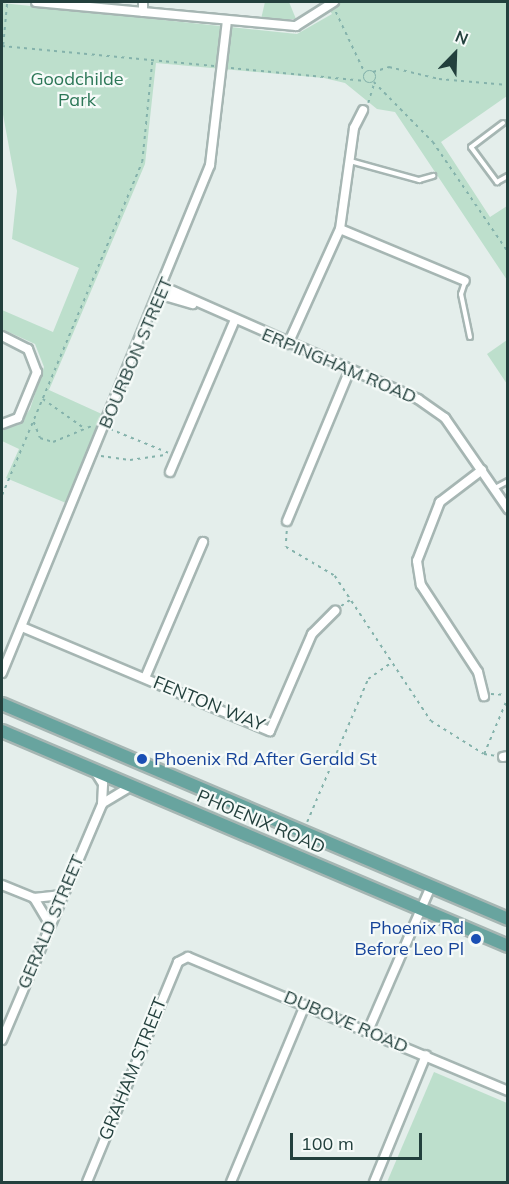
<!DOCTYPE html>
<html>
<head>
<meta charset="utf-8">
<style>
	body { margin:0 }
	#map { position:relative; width:509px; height:1184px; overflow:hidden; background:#e4eeeb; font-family:Mulish,sans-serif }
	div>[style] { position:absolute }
	.green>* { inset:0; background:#bddfcc }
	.path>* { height:1.5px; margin-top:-0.75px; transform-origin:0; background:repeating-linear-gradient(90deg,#84b2ab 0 3px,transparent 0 7.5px) }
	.path>.ring { margin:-0.75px; padding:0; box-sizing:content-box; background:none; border:1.5px solid #84b2ab; border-radius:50% }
	.roads { filter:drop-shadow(2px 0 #a6b6b3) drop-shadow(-2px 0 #a6b6b3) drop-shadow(0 2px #a6b6b3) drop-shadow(0 -2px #a6b6b3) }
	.service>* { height:4px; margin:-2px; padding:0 2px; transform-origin:2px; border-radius:2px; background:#fff }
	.minor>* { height:8px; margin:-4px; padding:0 4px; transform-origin:4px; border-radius:4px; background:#fff }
	.primary>* { height:12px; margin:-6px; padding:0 6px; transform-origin:6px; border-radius:6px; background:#68a49f }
	.dots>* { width:16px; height:16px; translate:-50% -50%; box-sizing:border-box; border:3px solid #f5faf8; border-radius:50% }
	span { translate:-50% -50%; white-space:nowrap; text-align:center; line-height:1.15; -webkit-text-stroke:4.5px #f5faf8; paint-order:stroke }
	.park-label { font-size:18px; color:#2c7757 }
	.street-label { font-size:18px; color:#23403d }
	.transit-label { font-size:18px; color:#164399 }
	.left { translate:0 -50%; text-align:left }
	.right { translate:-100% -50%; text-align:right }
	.frame { position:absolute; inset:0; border:3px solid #23403d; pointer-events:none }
	.north { position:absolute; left:425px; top:24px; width:60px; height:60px; -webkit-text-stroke:4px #f5faf8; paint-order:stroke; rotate:23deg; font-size:16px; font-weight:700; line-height:24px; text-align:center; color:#23403d }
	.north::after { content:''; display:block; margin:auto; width:21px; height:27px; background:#23403d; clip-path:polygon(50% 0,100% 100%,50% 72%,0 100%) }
	.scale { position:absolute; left:290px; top:1133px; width:132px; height:27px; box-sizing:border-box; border:3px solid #23403d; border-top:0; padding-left:8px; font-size:18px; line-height:21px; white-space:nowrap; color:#23403d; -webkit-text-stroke:4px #f5faf8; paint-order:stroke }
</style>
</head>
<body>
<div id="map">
	<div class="green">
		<div style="clip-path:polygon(265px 2px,289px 2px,296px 19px,261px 19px)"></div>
		<div style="clip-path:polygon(324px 2px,507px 2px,507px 96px,441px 142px,490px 217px,507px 206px,507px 280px,395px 112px,377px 109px,345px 83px,324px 78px,156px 63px,145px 164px,49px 390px,104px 415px,66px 503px,6px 478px,19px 449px,2px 441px,2px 431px,20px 423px,30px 409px,44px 367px,35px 344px,2px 329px,2px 310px,53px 332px,79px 268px,12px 239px,17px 191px,2px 109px,2px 3px,297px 34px,332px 14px)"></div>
		<div style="clip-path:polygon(507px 340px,507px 384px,487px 354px)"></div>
		<div style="clip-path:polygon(434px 1072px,507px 1103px,507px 1182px,387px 1182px)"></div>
	</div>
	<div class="path">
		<div style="left:336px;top:12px;width:68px;rotate:64.6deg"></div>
		<div style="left:3px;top:45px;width:43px;rotate:-84.7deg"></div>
		<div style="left:2px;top:46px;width:213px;rotate:5.4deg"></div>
		<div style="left:231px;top:68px;width:135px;rotate:5.5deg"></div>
		<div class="ring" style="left:364px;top:71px;width:10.5px;height:10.5px"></div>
		<div style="left:373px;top:72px;width:17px;rotate:-17deg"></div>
		<div style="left:389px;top:67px;width:51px;rotate:13.5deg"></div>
		<div style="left:439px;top:79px;width:69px;rotate:5deg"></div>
		<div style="left:374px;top:82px;width:84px;rotate:45.5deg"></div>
		<div style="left:433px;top:142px;width:133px;rotate:55.7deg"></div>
		<div style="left:368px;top:103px;width:21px;rotate:-73deg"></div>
		<div style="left:43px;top:399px;width:50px;rotate:35.3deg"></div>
		<div style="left:34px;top:422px;width:17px;rotate:69deg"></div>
		<div style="left:40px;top:438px;width:14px;rotate:17deg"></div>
		<div style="left:53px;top:442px;width:44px;rotate:-22.5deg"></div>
		<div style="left:110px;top:429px;width:64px;rotate:22.1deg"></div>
		<div style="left:101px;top:456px;width:29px;rotate:8deg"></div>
		<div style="left:130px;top:460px;width:37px;rotate:-8deg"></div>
		<div style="left:2px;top:495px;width:361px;rotate:-67.2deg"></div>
		<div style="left:142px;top:162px;width:101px;rotate:-84.3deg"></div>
		<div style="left:287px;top:531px;width:16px;rotate:94deg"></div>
		<div style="left:286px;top:547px;width:57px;rotate:30.6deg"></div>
		<div style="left:335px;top:576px;width:174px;rotate:56.5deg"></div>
		<div style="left:431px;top:721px;width:62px;rotate:31.9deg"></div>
		<div style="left:484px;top:754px;width:12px;rotate:9deg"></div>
		<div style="left:341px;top:606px;width:11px;rotate:-34deg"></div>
		<div style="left:491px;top:694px;width:17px;rotate:3deg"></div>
		<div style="left:484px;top:754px;width:62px;rotate:-67.2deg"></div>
		<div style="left:307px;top:822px;width:155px;rotate:-66.9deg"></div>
		<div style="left:368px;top:679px;width:28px;rotate:-35deg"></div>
	</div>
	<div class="roads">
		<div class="service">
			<div style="left:503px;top:123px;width:40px;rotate:143deg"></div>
			<div style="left:471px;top:147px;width:44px;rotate:53.4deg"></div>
			<div style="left:497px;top:182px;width:13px;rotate:-29deg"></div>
			<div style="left:350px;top:161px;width:72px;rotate:15.4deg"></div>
			<div style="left:419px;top:180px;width:15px;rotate:-16deg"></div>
			<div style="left:465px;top:282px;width:13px;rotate:108deg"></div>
			<div style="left:461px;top:294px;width:44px;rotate:78.2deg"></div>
			<div style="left:495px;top:488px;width:15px;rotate:-28deg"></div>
		</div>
		<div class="minor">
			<div style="left:36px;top:2px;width:261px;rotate:5.3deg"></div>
			<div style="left:296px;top:26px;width:45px;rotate:-32.3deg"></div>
			<div style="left:143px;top:12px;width:10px;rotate:-90deg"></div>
			<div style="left:340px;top:229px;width:135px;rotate:22.6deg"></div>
			<div style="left:164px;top:287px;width:278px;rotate:23.8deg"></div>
			<div style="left:418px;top:399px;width:33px;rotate:35deg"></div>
			<div style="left:445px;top:418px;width:111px;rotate:55.3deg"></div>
			<div style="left:161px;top:295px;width:33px;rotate:16deg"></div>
			<div style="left:2px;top:336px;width:29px;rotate:27deg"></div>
			<div style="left:28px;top:349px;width:25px;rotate:69deg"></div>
			<div style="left:37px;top:372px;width:50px;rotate:112.4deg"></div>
			<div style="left:18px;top:418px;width:17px;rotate:159deg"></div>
			<div style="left:288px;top:344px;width:126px;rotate:-65.7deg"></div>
			<div style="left:340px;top:229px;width:102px;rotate:-82.1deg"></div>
			<div style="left:354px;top:128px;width:20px;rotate:-63deg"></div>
			<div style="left:482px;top:470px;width:53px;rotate:142.7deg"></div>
			<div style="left:440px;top:502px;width:63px;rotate:111.3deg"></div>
			<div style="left:417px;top:561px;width:24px;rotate:81deg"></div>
			<div style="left:421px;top:585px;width:104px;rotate:56.8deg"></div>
			<div style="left:478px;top:672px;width:25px;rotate:76deg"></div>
			<div style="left:170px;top:472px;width:163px;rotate:-66.9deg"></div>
			<div style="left:287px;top:521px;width:164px;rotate:-67.4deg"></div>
			<div style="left:22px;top:627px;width:269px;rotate:22.8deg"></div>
			<div style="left:270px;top:731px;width:106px;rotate:-66.6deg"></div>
			<div style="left:312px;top:634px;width:33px;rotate:-45deg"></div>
			<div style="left:2px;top:673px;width:549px;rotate:-67.73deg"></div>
			<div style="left:210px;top:165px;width:145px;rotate:-83.3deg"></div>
			<div style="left:145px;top:678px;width:148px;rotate:-66.9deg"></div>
			<div style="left:503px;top:757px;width:5px;rotate:-11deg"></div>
			<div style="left:103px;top:803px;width:31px;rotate:-31deg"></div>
			<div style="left:2px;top:885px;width:35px;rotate:22deg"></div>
			<div style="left:34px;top:898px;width:28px;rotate:-6deg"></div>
			<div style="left:34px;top:898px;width:29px;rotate:59deg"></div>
			<div style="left:368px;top:1031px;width:158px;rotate:-66.5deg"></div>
			<div style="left:2px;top:1040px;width:256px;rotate:-67deg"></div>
			<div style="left:102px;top:804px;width:20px;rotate:-87deg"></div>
			<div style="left:103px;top:784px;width:15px;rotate:-122deg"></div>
			<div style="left:87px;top:1182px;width:238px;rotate:-67.5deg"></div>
			<div style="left:178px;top:962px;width:11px;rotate:-27deg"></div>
			<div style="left:188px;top:957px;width:347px;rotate:22.7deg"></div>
			<div style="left:231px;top:1182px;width:192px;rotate:-67.3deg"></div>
			<div style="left:374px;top:1182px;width:137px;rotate:-67.7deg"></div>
		</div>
		<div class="primary">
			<div style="left:2px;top:704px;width:550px;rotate:23.02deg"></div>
			<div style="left:2px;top:731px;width:550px;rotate:23.02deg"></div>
		</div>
	</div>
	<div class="dots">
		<div style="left:142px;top:759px;background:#1a4fb4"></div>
		<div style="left:476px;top:939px;background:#1a4fb4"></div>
	</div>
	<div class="park-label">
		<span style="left:77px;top:90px">Goodchilde<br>Park</span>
	</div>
	<div class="street-label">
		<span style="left:136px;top:353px;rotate:-67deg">BOURBON STREET</span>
		<span style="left:339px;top:366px;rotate:23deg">ERPINGHAM ROAD</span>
		<span style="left:209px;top:704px;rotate:22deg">FENTON WAY</span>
		<span style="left:261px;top:822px;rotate:23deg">PHOENIX ROAD</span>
		<span style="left:51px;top:922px;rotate:-67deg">GERALD STREET</span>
		<span style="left:346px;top:1022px;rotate:23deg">DUBOVE ROAD</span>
		<span style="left:133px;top:1069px;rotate:-68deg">GRAHAM STREET</span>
	</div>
	<div class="transit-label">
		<span class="left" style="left:154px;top:759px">Phoenix Rd After Gerald St</span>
		<span class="right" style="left:464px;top:939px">Phoenix Rd<br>Before Leo Pl</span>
	</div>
	<div class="frame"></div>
	<div class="north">N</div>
	<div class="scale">100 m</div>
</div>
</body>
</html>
